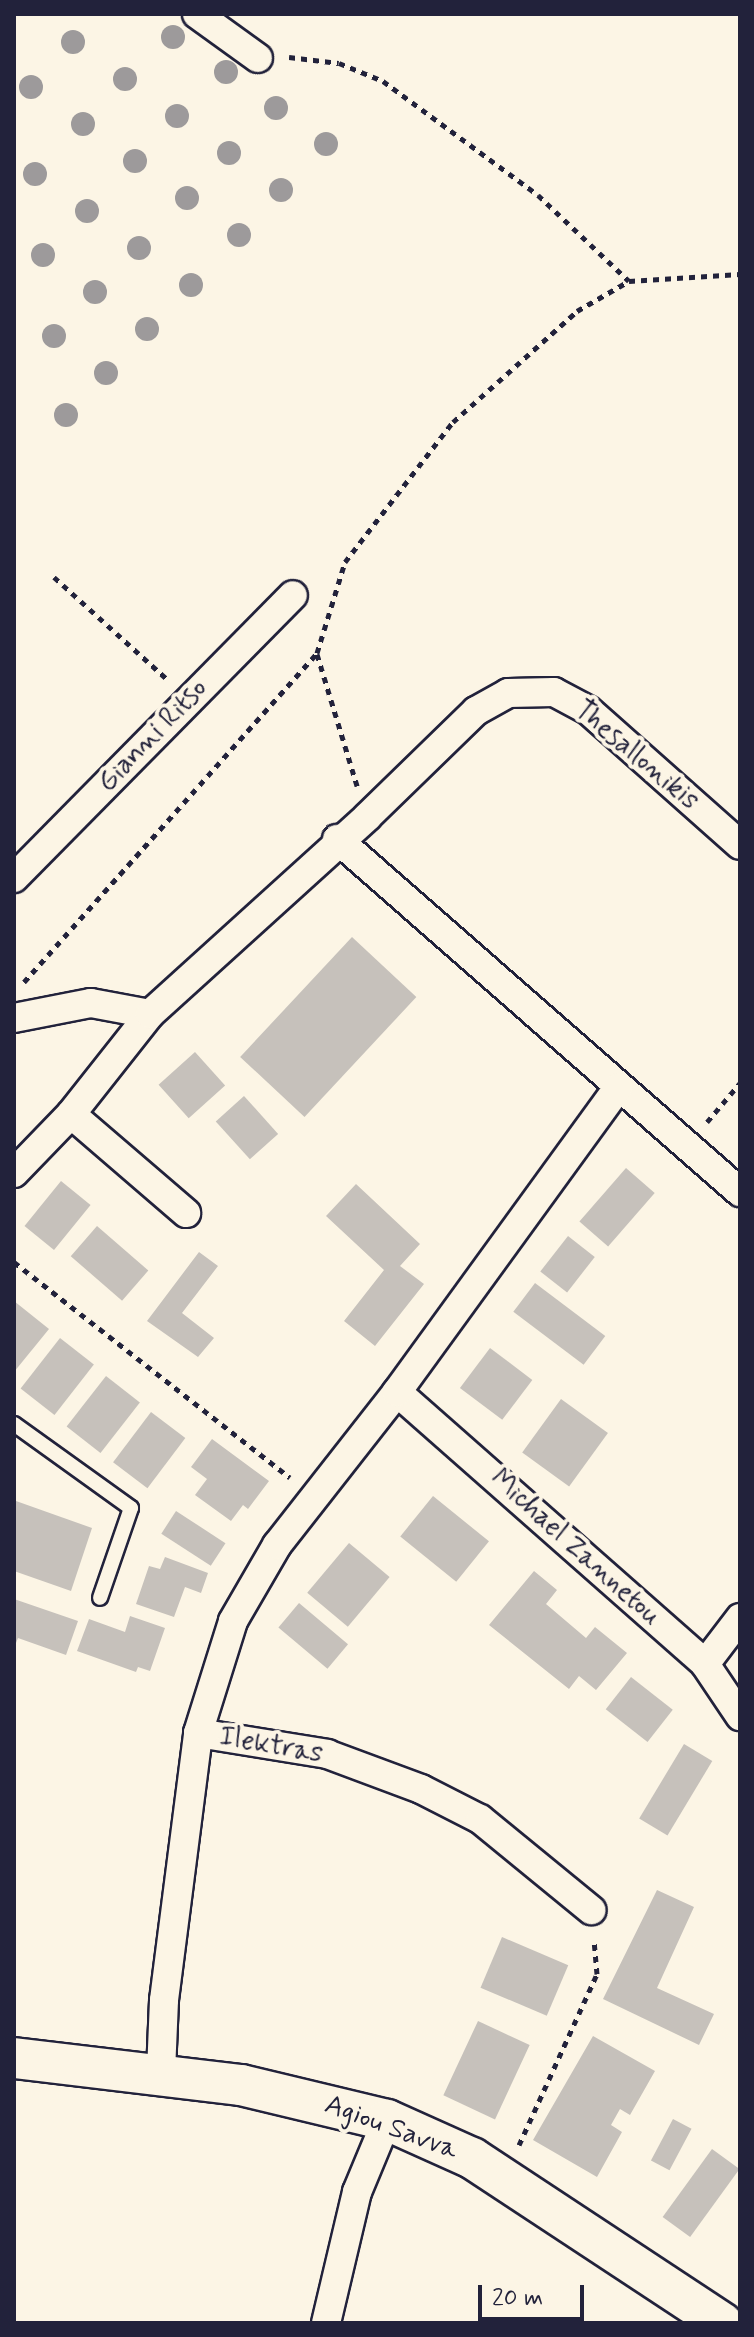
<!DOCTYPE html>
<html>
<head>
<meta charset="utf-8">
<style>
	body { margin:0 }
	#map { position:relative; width:754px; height:2337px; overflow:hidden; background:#fcf5e5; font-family:Mynerve,sans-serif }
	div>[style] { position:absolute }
	.building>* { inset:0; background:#c6c1bb; transform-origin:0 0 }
	.path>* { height:5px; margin-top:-2.5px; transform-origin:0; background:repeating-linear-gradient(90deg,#22223b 0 6px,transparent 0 12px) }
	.roads { filter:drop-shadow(2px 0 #22223b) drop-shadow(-2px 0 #22223b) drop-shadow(0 2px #22223b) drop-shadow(0 -2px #22223b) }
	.lane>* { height:14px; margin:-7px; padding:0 7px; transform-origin:7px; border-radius:7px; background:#fcf5e5 }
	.street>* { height:28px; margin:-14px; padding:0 14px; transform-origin:14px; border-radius:14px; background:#fcf5e5 }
	.secondary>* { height:40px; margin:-20px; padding:0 20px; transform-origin:20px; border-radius:20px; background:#fcf5e5 }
	.trees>* { width:24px; height:24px; margin:-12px; border-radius:50%; background:#9d9a9b }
	span { translate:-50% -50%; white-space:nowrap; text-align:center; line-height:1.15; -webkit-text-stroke:8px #fcf5e5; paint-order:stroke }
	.street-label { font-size:28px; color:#22223b }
	.frame { position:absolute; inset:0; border:16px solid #22223b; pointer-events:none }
	.scale { position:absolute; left:478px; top:2285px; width:106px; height:36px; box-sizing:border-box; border:4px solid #22223b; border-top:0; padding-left:10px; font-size:24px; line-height:28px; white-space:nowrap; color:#22223b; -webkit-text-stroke:6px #fcf5e5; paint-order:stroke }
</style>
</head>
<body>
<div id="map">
	<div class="building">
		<div style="left:352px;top:937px;width:88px;height:164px;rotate:43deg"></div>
		<div style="left:195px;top:1052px;width:45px;height:49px;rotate:48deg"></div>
		<div style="left:244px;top:1096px;width:51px;height:38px;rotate:48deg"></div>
		<div style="left:626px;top:1168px;width:38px;height:71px;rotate:41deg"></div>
		<div style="left:61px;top:1181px;width:38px;height:58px;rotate:39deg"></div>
		<div style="clip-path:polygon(356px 1184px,420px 1244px,400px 1266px,424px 1284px,375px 1346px,344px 1321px,384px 1270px,326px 1216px)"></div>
		<div style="left:97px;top:1226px;width:68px;height:40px;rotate:41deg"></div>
		<div style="left:568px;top:1236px;width:34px;height:45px;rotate:38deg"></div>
		<div style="clip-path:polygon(199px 1252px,218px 1266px,182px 1313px,214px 1338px,198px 1357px,147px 1321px)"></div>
		<div style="left:535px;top:1283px;width:88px;height:36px;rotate:37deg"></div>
		<div style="clip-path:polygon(14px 1301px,49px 1329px,14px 1372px)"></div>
		<div style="left:60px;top:1338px;width:43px;height:64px;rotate:38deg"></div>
		<div style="left:490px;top:1348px;width:53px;height:50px;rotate:37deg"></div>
		<div style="left:106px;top:1376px;width:43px;height:64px;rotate:38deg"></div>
		<div style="left:561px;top:1399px;width:58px;height:66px;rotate:36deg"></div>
		<div style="left:151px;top:1412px;width:43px;height:63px;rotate:37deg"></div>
		<div style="clip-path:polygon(212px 1439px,269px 1481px,248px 1509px,243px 1505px,231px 1521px,195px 1495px,207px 1479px,191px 1467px)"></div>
		<div style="left:433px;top:1496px;width:72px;height:52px;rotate:39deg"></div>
		<div style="clip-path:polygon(16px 1501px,92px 1528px,71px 1591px,14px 1571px)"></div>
		<div style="left:176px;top:1511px;width:59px;height:27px;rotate:33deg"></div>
		<div style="left:349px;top:1543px;width:53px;height:65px;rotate:40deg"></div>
		<div style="clip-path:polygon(165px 1557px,208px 1573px,201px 1593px,185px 1587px,174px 1617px,136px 1604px,149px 1566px,160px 1569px)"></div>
		<div style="clip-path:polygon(534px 1571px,557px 1590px,546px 1604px,586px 1638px,595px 1627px,627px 1653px,596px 1690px,579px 1676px,569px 1689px,489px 1625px)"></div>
		<div style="clip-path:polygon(14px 1599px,78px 1621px,66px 1655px,18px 1638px,14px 1648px)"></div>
		<div style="left:299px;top:1603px;width:64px;height:32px;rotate:40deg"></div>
		<div style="clip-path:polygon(130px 1616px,165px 1628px,150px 1671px,138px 1667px,136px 1672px,77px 1651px,89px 1619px,125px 1632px)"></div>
		<div style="left:631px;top:1677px;width:53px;height:41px;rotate:38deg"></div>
		<div style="left:684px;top:1744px;width:33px;height:87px;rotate:31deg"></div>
		<div style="clip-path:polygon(657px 1890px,694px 1907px,657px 1988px,714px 2014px,699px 2045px,603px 1999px)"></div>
		<div style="left:502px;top:1937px;width:72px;height:55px;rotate:23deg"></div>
		<div style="left:478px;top:2021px;width:57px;height:82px;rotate:25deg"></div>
		<div style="clip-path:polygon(593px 2036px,655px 2071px,630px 2115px,620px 2109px,611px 2125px,622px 2132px,597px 2177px,533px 2140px)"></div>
		<div style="left:673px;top:2119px;width:21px;height:47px;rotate:28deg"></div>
		<div style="left:712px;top:2149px;width:34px;height:84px;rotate:36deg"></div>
	</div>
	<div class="path">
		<div style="left:289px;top:57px;width:50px;rotate:6.8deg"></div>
		<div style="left:339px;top:63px;width:48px;rotate:22.2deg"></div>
		<div style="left:383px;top:81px;width:192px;rotate:36.3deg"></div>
		<div style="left:538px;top:195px;width:125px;rotate:43.4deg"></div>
		<div style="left:54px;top:577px;width:152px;rotate:42.1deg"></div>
		<div style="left:317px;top:654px;width:138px;rotate:73.1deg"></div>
		<div style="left:24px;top:982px;width:441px;rotate:-48.3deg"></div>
		<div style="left:317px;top:653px;width:95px;rotate:-72.9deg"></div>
		<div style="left:345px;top:562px;width:177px;rotate:-52.4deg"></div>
		<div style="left:453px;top:422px;width:166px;rotate:-41.8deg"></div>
		<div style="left:577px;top:311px;width:60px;rotate:-30deg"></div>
		<div style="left:629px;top:281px;width:111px;rotate:-3.6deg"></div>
		<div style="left:707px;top:1122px;width:51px;rotate:-49.8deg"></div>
		<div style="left:14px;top:1262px;width:350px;rotate:38deg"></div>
		<div style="left:519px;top:2145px;width:188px;rotate:-65.5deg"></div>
		<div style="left:597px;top:1974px;width:34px;rotate:-95deg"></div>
	</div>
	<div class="roads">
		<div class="lane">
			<div style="left:14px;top:1424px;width:144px;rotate:35.7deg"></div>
			<div style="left:131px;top:1508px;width:95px;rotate:109deg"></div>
		</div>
		<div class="street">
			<div style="left:197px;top:14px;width:75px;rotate:35.8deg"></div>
			<div style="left:337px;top:839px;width:536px;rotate:41.22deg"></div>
			<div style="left:14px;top:878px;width:397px;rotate:-45.4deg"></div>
			<div style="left:14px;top:1018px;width:78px;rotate:-11deg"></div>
			<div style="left:91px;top:1003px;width:60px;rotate:10.6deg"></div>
			<div style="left:71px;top:1114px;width:152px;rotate:40.7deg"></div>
			<div style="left:14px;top:1173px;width:82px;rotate:-46deg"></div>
			<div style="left:71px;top:1114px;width:127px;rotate:-51.7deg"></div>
			<div style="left:150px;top:1014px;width:293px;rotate:-42.2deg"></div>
			<div style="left:367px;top:817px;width:152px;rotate:-44.2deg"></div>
			<div style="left:476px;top:711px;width:37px;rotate:-29deg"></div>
			<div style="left:508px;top:693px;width:46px;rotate:-1.2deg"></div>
			<div style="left:554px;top:692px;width:38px;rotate:28deg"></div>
			<div style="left:588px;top:710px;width:203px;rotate:41.6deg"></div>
			<div style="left:397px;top:1392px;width:411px;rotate:41.4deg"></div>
			<div style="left:705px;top:1664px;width:63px;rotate:56.1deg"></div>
			<div style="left:705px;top:1664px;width:58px;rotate:-52.7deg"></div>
			<div style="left:198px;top:1733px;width:131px;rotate:9.2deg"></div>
			<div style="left:327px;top:1754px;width:100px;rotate:20.4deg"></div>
			<div style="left:421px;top:1789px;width:66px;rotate:27deg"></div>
			<div style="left:480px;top:1819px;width:144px;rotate:39.3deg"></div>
			<div style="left:161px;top:2072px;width:72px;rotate:-87.6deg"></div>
			<div style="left:164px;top:2000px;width:269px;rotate:-82.7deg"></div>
			<div style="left:198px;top:1733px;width:117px;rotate:-72.6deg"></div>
			<div style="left:233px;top:1621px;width:88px;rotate:-59.9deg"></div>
			<div style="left:277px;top:1545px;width:194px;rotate:-51.9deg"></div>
			<div style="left:397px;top:1392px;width:376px;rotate:-54deg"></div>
			<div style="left:326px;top:2323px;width:135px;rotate:-76.7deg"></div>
			<div style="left:357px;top:2192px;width:78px;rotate:-67.4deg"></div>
		</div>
		<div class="secondary">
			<div style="left:14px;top:2058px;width:229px;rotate:6.8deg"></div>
			<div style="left:241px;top:2085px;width:150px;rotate:13.5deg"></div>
			<div style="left:387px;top:2120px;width:93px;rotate:24.1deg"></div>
			<div style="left:472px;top:2158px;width:300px;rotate:33.4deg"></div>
		</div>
	</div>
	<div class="trees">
		<div style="left:173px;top:37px"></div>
		<div style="left:73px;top:42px"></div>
		<div style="left:226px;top:72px"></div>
		<div style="left:125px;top:79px"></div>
		<div style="left:31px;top:87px"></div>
		<div style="left:276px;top:108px"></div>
		<div style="left:177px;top:116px"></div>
		<div style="left:83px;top:124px"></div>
		<div style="left:326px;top:144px"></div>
		<div style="left:229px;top:153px"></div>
		<div style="left:135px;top:161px"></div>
		<div style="left:35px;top:174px"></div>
		<div style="left:281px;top:190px"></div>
		<div style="left:187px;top:198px"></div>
		<div style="left:87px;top:211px"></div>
		<div style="left:239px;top:235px"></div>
		<div style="left:139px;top:248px"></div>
		<div style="left:43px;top:255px"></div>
		<div style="left:191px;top:285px"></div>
		<div style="left:95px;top:292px"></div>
		<div style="left:147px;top:329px"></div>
		<div style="left:54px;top:336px"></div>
		<div style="left:106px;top:373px"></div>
		<div style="left:66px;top:415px"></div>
	</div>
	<div class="street-label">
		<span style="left:153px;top:736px;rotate:-46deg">Gianni Ritso</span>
		<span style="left:636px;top:756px;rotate:40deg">Thesallonikis</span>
		<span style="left:575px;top:1548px;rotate:42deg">Michael Zannetou</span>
		<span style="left:271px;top:1746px;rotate:10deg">Ilektras</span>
		<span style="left:391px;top:2128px;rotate:20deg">Agiou Savva</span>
	</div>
	<div class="frame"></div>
	<div class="scale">20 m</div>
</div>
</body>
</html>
